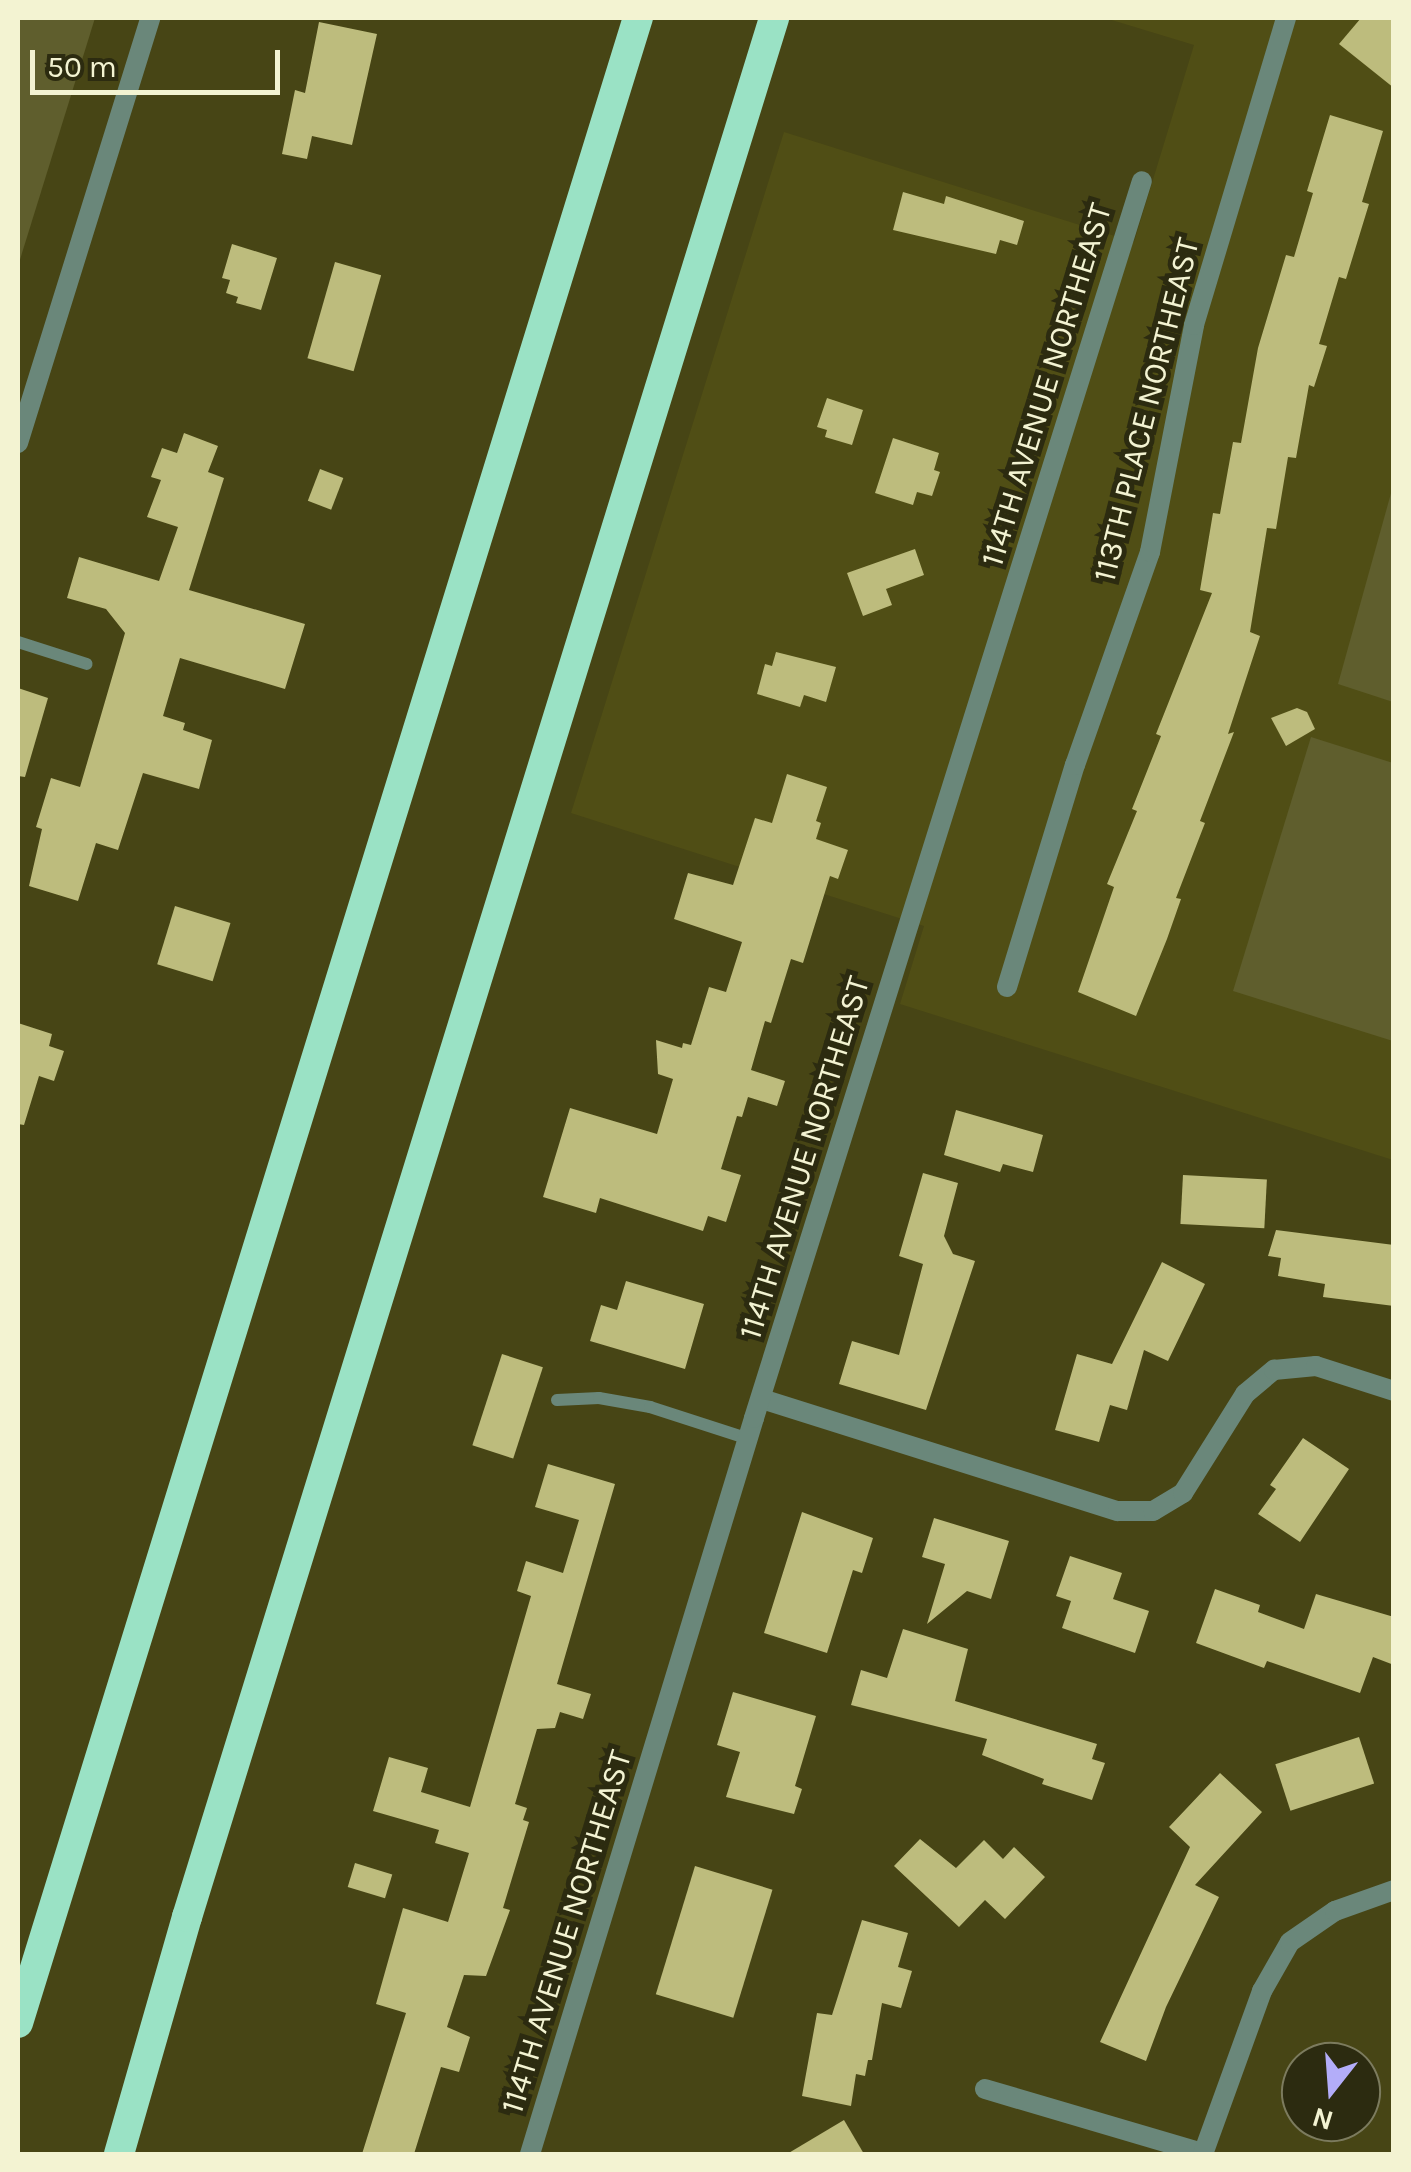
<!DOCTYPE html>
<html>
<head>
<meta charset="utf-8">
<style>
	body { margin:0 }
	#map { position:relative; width:1411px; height:2172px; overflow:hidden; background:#474515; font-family:Karla,sans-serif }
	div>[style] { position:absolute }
	.built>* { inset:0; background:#504e15 }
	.green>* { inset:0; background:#5f5e2d }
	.building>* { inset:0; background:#bdbc7d; transform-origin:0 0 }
	.service>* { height:12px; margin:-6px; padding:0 6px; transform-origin:6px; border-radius:6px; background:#6a877a }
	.minor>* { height:20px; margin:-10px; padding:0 10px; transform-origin:10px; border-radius:10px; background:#6a877a }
	.tertiary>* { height:20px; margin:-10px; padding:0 10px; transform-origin:10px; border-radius:10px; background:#6a877a }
	.motorway>* { height:30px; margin:-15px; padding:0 15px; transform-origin:15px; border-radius:15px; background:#9ae2c5 }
	span { translate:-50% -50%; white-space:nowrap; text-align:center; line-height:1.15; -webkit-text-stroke:10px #2c2b10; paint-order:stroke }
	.street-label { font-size:32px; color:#f3f3d2 }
	.frame { position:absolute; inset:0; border:20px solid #f3f3d2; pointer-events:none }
	.north { position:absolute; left:1281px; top:2042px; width:100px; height:100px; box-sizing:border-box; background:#2c2b10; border:2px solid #7c7b5e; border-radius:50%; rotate:197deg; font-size:28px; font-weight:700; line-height:40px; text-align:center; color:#f3f3d2 }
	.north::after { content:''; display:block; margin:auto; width:35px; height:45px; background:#b3adf9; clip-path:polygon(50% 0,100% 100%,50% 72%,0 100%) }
	.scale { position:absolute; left:30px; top:50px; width:250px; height:45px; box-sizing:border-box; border:5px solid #f3f3d2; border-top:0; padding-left:12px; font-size:30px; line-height:35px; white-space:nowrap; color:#f3f3d2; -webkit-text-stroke:8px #2c2b10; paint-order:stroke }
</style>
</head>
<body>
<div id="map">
	<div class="built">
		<div style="clip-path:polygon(1105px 18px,1393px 18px,1393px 1160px,900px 1004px,924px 926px,571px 813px,784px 132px,1134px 242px,1194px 45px)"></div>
	</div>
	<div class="green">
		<div style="clip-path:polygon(18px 18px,95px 18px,18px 266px)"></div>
		<div style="clip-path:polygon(1393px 486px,1394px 702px,1393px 702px,1338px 684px)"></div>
		<div style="clip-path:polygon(1311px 737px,1393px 763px,1393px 1041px,1233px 991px)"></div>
	</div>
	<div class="building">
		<div style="clip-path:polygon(1361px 18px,1394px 18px,1394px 88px,1339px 44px)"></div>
		<div style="clip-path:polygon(319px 22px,377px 34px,352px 145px,312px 136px,307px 159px,282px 154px,295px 90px,305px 93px)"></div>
		<div style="clip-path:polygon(1330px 115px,1383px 131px,1362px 202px,1369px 204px,1346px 279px,1339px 277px,1319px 344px,1327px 346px,1314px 387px,1309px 385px,1296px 458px,1288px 457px,1276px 529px,1267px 528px,1250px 632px,1260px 636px,1228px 734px,1234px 732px,1200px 821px,1205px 823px,1176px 898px,1181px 899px,1167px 939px,1136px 1016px,1078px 992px,1114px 887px,1107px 884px,1137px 811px,1132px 809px,1161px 736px,1156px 734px,1212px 593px,1200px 590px,1213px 513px,1220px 514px,1233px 442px,1241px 443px,1258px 348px,1286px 255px,1294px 257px,1313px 193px,1307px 191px)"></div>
		<div style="clip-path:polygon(903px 192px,944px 204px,946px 196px,1024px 221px,1017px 245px,1000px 240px,996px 254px,893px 230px)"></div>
		<div style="clip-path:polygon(232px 244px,277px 258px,261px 310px,236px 303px,238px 297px,226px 293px,230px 280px,222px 278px)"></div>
		<div style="left:335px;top:262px;width:48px;height:100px;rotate:16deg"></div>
		<div style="clip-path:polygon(827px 398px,863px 410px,852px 445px,825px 437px,827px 430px,817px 427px)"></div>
		<div style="clip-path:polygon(184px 433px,218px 446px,208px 472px,224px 478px,189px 590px,305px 624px,285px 689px,180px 658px,163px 716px,185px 723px,183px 730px,212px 740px,199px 789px,143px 773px,118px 850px,96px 843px,78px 901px,29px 886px,42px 829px,36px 827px,51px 778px,80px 787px,125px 633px,106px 609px,67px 598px,79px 557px,159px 581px,178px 527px,147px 517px,161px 480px,151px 477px,162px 448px,177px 453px)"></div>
		<div style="clip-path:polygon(893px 438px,939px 453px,934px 470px,940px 472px,932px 496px,917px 492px,913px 505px,875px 493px)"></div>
		<div style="left:320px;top:469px;width:25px;height:34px;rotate:21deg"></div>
		<div style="clip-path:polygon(915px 549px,924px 575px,886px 589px,892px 605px,863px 616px,847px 573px)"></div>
		<div style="clip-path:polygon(776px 652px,836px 667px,826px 702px,804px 695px,800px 707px,757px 694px,765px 664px,772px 666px)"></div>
		<div style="clip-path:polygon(18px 688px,48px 698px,25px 777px,18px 776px)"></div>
		<div style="clip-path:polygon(1297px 708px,1307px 712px,1315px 729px,1286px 746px,1271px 718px)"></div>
		<div style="clip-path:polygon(787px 774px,827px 787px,816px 821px,821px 823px,816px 839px,848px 850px,838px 879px,830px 876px,803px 963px,791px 959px,771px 1023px,765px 1021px,751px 1070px,785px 1081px,777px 1106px,748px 1097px,742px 1117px,737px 1116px,721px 1169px,741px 1175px,726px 1222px,708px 1216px,703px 1231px,600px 1198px,596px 1213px,543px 1197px,570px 1108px,657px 1134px,673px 1079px,658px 1074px,656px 1040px,682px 1048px,683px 1043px,691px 1045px,709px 987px,726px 992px,742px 942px,674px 919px,688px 873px,733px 885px,755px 818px,772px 823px)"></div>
		<div style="left:175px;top:906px;width:58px;height:61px;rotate:17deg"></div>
		<div style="clip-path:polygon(18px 1023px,52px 1034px,49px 1046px,64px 1051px,54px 1081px,39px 1076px,24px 1125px,18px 1124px)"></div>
		<div style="clip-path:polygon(956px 1110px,1043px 1135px,1033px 1172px,1003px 1164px,1000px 1172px,944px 1155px)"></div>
		<div style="clip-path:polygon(923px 1173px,958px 1183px,944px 1236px,953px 1254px,975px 1261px,926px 1410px,839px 1384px,852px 1341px,899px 1355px,923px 1264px,899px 1256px)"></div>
		<div style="left:1183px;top:1175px;width:84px;height:49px;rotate:3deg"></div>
		<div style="clip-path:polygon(1276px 1230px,1394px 1245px,1394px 1306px,1323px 1297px,1325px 1284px,1278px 1276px,1281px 1258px,1268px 1256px)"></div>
		<div style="clip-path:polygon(1162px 1262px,1205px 1284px,1168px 1361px,1144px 1350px,1127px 1410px,1110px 1405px,1099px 1442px,1055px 1430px,1077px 1354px,1112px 1364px)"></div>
		<div style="clip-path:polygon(626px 1281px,704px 1304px,685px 1369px,590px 1341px,601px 1305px,617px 1310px)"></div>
		<div style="left:502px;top:1354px;width:43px;height:96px;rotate:18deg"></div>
		<div style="clip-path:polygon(1303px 1438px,1349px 1469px,1300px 1542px,1258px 1514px,1276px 1489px,1270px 1485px)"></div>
		<div style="clip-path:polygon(548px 1464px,615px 1484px,557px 1684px,591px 1694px,583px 1719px,560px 1712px,555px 1728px,537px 1729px,515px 1804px,527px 1808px,523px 1820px,529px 1822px,503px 1908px,510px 1910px,486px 1976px,464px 1975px,447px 2027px,470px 2037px,459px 2072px,441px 2067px,414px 2154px,362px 2154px,406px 2013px,376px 2004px,403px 1908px,448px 1922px,469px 1853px,435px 1843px,439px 1830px,373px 1811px,389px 1757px,428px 1768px,421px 1792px,470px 1807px,531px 1596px,517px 1591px,526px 1561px,563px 1573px,579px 1520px,535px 1507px)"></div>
		<div style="clip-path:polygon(802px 1512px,873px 1538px,862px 1573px,853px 1570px,827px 1653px,764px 1633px)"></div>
		<div style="clip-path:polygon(934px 1518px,1009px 1541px,991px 1599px,967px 1591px,927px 1624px,945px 1564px,922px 1557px)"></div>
		<div style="clip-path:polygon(1070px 1556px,1122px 1573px,1113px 1599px,1149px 1611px,1135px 1653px,1062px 1628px,1071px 1601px,1056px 1596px)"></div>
		<div style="clip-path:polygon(1215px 1589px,1260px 1605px,1258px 1612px,1304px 1629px,1316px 1594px,1394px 1617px,1394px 1665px,1373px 1657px,1360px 1693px,1267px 1661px,1264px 1668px,1196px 1643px)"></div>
		<div style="clip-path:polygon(903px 1629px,968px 1649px,955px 1701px,1097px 1744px,1092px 1759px,1105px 1763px,1092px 1800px,1042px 1784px,1044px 1779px,982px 1755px,987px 1739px,851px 1705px,861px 1670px,887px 1678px)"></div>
		<div style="clip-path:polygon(733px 1692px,816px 1716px,795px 1786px,802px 1789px,794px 1814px,726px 1797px,740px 1752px,717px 1745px)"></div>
		<div style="left:1359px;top:1737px;width:49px;height:88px;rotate:72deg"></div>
		<div style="clip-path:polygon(1220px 1773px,1262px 1812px,1195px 1885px,1219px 1897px,1166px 2007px,1146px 2061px,1100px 2042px,1190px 1847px,1169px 1827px)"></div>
		<div style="clip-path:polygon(920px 1839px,956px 1868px,984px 1840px,1003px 1859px,1014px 1847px,1045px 1877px,1005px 1919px,985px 1900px,959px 1927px,894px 1866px)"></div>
		<div style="left:355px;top:1863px;width:39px;height:25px;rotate:17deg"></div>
		<div style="left:695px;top:1866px;width:81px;height:134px;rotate:17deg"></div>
		<div style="clip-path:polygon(862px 1920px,908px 1933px,898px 1967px,912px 1971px,901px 2008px,882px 2003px,872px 2060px,868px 2060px,865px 2076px,856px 2074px,851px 2106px,802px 2096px,817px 2013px,832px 2015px)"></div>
		<div style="clip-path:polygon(844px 2120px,864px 2154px,787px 2154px)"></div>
	</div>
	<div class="service">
		<div style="left:18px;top:642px;width:72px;rotate:17.7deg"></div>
		<div style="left:557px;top:1400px;width:42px;rotate:-2.7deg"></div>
		<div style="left:599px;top:1398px;width:52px;rotate:10deg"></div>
		<div style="left:650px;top:1407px;width:104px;rotate:17.9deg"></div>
	</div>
	<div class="minor">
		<div style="left:1007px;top:987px;width:232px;rotate:-73deg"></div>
		<div style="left:1075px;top:765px;width:226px;rotate:-70.6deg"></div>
		<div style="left:1150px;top:552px;width:231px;rotate:-79deg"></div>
		<div style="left:1194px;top:325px;width:320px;rotate:-73.3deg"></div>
		<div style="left:762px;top:1399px;width:373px;rotate:17.5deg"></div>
		<div style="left:1118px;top:1511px;width:35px"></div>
		<div style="left:1153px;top:1511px;width:35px;rotate:-31deg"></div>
		<div style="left:1183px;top:1493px;width:117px;rotate:-57.9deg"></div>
		<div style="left:1245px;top:1394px;width:38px;rotate:-40deg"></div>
		<div style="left:1274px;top:1370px;width:42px;rotate:-5.4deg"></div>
		<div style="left:1316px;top:1366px;width:82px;rotate:17.8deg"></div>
		<div style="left:985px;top:2089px;width:227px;rotate:16.4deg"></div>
		<div style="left:530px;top:2154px;width:769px;rotate:-73.07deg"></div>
		<div style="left:754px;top:1418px;width:1296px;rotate:-72.59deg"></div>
		<div style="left:1203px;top:2154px;width:173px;rotate:-70.1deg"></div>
		<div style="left:1262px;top:1991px;width:56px;rotate:-60.3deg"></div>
		<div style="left:1290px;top:1942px;width:55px;rotate:-34.6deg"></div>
		<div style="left:1335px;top:1911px;width:63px;rotate:-19.6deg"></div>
	</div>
	<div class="tertiary">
		<div style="left:18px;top:443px;width:445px;rotate:-72.7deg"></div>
	</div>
	<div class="motorway">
		<div style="left:18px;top:2023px;width:2099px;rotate:-72.82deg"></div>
		<div style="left:119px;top:2154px;width:247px;rotate:-74deg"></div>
		<div style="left:187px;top:1917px;width:1988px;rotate:-72.82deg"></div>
	</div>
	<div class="street-label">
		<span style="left:1047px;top:385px;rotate:-73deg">114TH AVENUE NORTHEAST</span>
		<span style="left:1147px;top:410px;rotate:-76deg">113TH PLACE NORTHEAST</span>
		<span style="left:805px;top:1158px;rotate:-73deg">114TH AVENUE NORTHEAST</span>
		<span style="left:567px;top:1932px;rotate:-73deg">114TH AVENUE NORTHEAST</span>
	</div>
	<div class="frame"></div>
	<div class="north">N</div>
	<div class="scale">50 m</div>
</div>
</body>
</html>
